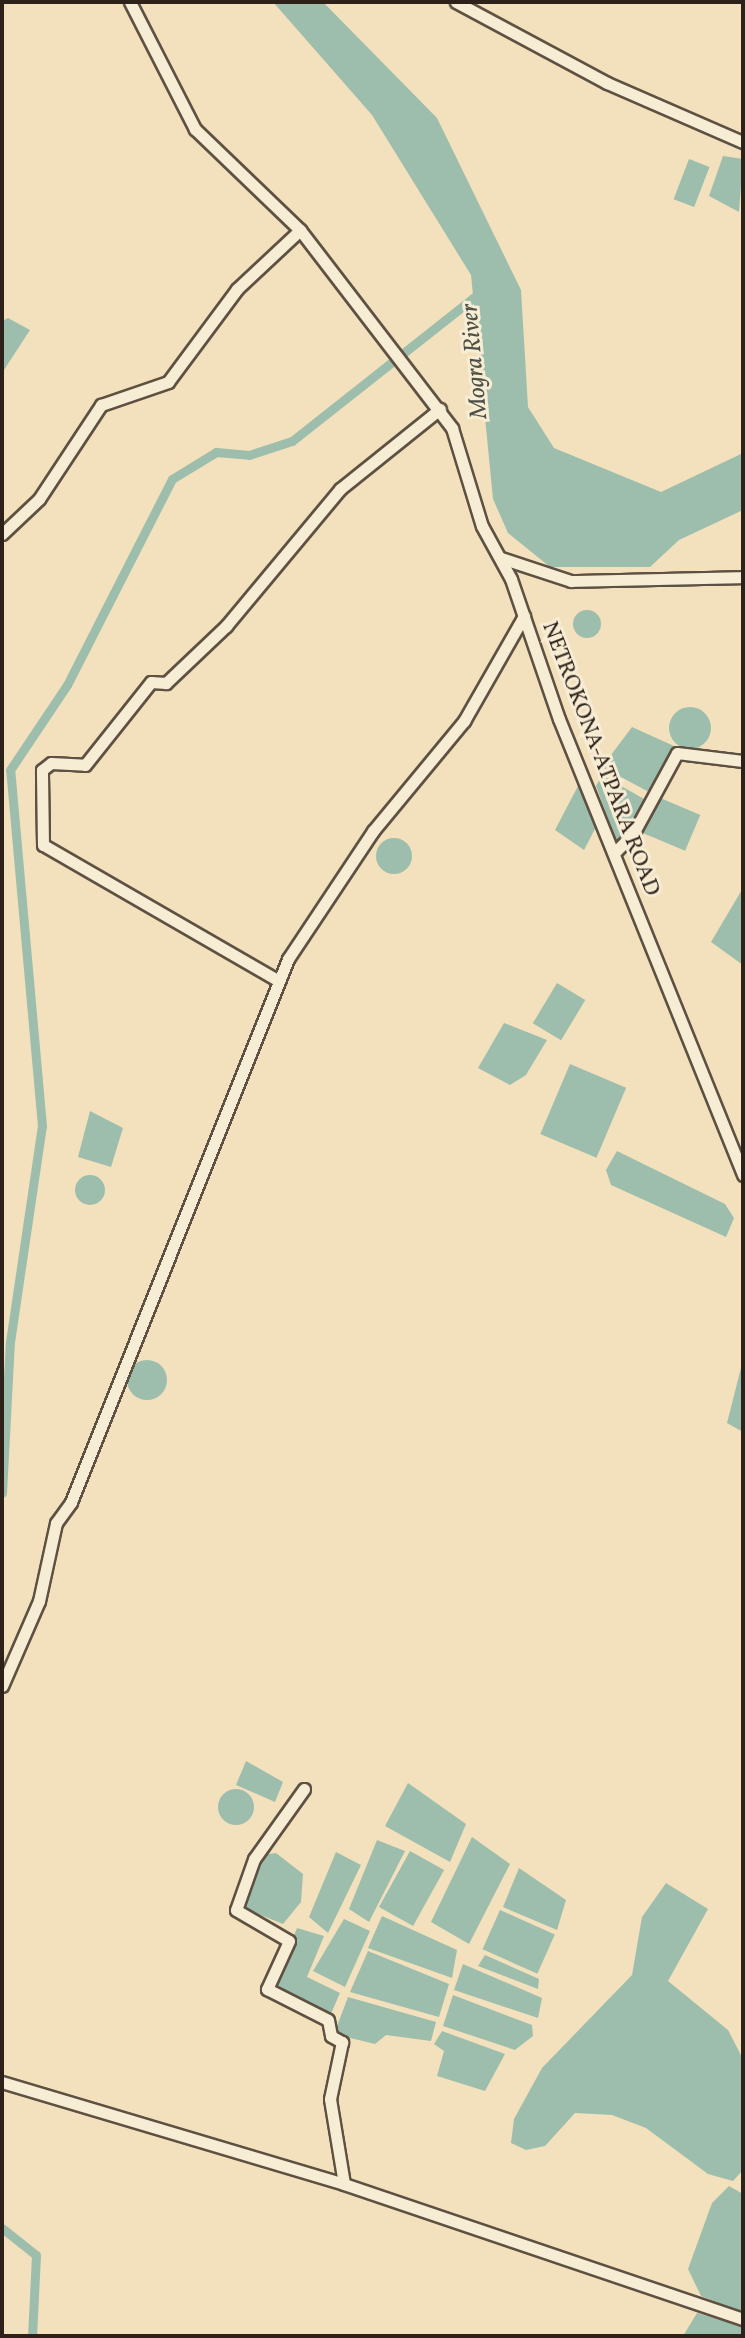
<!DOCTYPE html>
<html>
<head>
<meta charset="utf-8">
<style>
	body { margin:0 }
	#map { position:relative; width:745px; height:2338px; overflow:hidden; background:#f3e1bd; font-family:Vollkorn,serif }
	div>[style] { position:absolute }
	.water>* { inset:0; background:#9dbeac; transform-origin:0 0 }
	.round { border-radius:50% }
	.canal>* { height:9px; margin:-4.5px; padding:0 4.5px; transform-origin:4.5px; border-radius:4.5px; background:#9dbeac }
	.roads { filter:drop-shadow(2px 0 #5e5142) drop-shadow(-2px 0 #5e5142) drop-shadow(0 2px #5e5142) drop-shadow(0 -2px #5e5142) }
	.minor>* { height:11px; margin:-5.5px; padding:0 5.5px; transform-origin:5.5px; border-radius:5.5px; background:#f7ecd4 }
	span { translate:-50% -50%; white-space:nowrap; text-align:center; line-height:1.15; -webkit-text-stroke:6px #f7ecd4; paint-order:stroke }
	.street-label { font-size:22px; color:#2d2119 }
	.water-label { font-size:24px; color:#4f5045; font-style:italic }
	.frame { position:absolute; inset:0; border:4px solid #2d2119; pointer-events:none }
</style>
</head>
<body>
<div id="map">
	<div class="water">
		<div style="clip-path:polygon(273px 2px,323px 2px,437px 118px,521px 290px,528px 407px,554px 448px,661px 492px,743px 453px,743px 510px,679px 540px,650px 567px,550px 567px,508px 533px,493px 499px,471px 275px,372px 115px)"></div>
		<div style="clip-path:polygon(723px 156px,743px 159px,739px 212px,709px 196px)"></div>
		<div style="left:689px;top:159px;width:22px;height:43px;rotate:21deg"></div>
		<div style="clip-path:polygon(8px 318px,30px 330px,2px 373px,2px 321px)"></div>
		<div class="round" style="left:573px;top:610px;width:28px;height:28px"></div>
		<div class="round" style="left:669px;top:707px;width:42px;height:42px"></div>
		<div style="clip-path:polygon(632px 727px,674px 746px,649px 792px,602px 767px)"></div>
		<div style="clip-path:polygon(602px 775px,644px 799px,634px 826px,617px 843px,596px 786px)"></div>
		<div style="clip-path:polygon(579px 784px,597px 825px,584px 850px,555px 830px)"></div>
		<div style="left:658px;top:797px;width:46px;height:39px;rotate:23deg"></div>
		<div class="round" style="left:376px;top:838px;width:36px;height:36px"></div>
		<div style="clip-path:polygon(743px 888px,743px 965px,711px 942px)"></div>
		<div style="left:557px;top:983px;width:33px;height:47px;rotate:31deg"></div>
		<div style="clip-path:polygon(504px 1023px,547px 1040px,526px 1075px,510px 1085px,478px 1068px)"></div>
		<div style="left:570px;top:1064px;width:61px;height:76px;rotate:23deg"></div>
		<div style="clip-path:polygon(90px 1111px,123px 1128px,111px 1167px,78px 1157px)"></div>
		<div style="clip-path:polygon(617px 1151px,725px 1204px,734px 1218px,726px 1237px,611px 1185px,606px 1170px)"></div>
		<div class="round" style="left:75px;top:1175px;width:30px;height:30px"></div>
		<div class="round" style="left:127px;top:1360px;width:40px;height:40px"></div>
		<div style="clip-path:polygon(743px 1360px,743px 1432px,727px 1423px)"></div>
		<div style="clip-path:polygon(246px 1761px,283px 1782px,275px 1802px,236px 1785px)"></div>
		<div style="clip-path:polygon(408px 1783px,466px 1824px,450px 1862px,385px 1826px)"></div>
		<div class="round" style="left:218px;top:1789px;width:36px;height:36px"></div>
		<div style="clip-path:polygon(472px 1837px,510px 1864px,469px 1944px,431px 1922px)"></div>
		<div style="clip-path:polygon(377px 1840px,405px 1851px,369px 1922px,349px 1909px)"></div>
		<div style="left:410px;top:1851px;width:39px;height:64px;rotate:29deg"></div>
		<div style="clip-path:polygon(336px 1852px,361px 1865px,328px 1933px,309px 1917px)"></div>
		<div style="clip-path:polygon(276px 1853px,303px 1874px,301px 1902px,283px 1924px,241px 1907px,262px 1855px)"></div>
		<div style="clip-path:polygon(519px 1868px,566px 1900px,557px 1930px,503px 1907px)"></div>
		<div style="clip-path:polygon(666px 1883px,708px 1909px,668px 1981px,728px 2030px,743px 2059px,743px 2170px,733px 2181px,708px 2174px,646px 2128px,612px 2115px,575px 2113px,545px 2146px,526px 2150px,511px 2143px,514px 2119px,542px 2068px,632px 1975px,642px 1917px)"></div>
		<div style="left:500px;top:1910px;width:60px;height:43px;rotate:24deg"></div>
		<div style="clip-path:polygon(382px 1916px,457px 1950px,452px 1978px,368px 1948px)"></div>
		<div style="clip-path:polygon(344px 1919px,370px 1931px,345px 1987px,313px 1971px)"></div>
		<div style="clip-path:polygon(297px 1928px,324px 1936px,307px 1977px,340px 1993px,330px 2016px,272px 1990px)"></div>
		<div style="clip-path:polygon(368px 1951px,449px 1984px,439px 2017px,350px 1992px)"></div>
		<div style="clip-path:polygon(485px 1955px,539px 1979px,538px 1989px,478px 1966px)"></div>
		<div style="clip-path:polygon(463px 1964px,542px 1998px,538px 2018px,454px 1990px)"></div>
		<div style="clip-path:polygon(453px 1995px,532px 2025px,533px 2036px,515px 2050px,443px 2026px)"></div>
		<div style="clip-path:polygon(348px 1997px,436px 2022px,431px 2041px,386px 2035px,375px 2044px,334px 2034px)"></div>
		<div style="clip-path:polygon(442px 2031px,505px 2054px,485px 2091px,437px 2076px,444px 2051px,434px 2044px)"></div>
		<div style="clip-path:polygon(729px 2186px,743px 2194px,743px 2313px,701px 2296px,688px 2269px,712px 2203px)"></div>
		<div style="clip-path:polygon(697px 2313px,743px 2326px,743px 2336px,683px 2336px)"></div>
	</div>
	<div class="canal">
		<div style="left:2px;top:1493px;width:151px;rotate:-87deg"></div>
		<div style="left:10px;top:1342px;width:218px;rotate:-81.6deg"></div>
		<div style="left:42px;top:1126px;width:357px;rotate:-95.1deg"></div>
		<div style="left:10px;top:770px;width:102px;rotate:-56.2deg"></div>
		<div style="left:67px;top:685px;width:231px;rotate:-63deg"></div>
		<div style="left:172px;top:479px;width:52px;rotate:-31.5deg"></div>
		<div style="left:216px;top:452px;width:33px;rotate:5deg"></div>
		<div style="left:249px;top:455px;width:45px;rotate:-18deg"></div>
		<div style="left:292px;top:441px;width:241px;rotate:-38.3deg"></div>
		<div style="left:2px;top:2228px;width:43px;rotate:38.5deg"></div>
		<div style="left:36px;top:2255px;width:81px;rotate:92.8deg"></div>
	</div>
	<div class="roads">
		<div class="minor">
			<div style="left:130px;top:2px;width:143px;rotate:62.9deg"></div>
			<div style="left:195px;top:129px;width:146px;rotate:43.9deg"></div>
			<div style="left:300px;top:230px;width:250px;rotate:52.5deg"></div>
			<div style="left:452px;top:428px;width:102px;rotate:73deg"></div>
			<div style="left:482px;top:526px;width:60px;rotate:61.3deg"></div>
			<div style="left:511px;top:579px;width:148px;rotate:71.1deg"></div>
			<div style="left:559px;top:719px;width:492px;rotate:68deg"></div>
			<div style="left:456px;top:2px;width:171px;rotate:28.2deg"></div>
			<div style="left:607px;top:83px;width:148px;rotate:23.5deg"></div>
			<div style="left:2px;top:534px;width:51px;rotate:-43.4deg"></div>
			<div style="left:39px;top:499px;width:113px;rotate:-56.6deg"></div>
			<div style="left:101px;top:405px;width:71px;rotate:-18.9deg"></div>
			<div style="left:168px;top:382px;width:116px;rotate:-53.4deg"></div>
			<div style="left:237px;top:289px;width:86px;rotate:-43.1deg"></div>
			<div style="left:501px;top:558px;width:74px;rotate:18.2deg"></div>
			<div style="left:571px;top:581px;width:172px;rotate:-1.3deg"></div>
			<div style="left:614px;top:853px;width:27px;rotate:-45deg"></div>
			<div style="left:633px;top:834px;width:92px;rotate:-61.5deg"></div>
			<div style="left:677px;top:753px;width:66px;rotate:6.9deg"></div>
			<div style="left:279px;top:981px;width:272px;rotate:-150deg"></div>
			<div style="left:43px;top:845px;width:75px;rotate:-90.8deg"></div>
			<div style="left:42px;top:770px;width:11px;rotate:-38deg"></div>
			<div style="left:51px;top:763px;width:34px;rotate:3deg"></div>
			<div style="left:85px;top:765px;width:106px;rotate:-51.5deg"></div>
			<div style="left:151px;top:682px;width:15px;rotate:4deg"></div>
			<div style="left:166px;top:683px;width:83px;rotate:-43.5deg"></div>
			<div style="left:226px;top:626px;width:178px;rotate:-50.2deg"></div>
			<div style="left:340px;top:489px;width:128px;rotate:-38.7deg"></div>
			<div style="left:2px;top:1686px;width:93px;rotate:-66.5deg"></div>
			<div style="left:39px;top:1601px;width:80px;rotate:-77.7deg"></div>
			<div style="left:56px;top:1523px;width:26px;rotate:-54deg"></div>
			<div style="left:71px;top:1502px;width:585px;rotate:-68.22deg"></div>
			<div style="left:288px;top:959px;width:154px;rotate:-56.4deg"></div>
			<div style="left:373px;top:831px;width:143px;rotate:-50.4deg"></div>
			<div style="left:464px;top:721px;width:121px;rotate:-60.3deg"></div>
			<div style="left:304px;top:1789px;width:86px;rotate:125.5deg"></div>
			<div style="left:254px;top:1859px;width:54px;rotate:109.4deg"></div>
			<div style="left:236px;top:1910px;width:61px;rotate:30.3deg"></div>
			<div style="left:289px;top:1941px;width:53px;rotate:114.6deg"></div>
			<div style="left:267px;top:1989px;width:68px;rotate:26.9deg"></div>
			<div style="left:328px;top:2020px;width:16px;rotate:79deg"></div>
			<div style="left:331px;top:2036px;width:13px;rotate:29deg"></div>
			<div style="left:342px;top:2042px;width:58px;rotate:101.9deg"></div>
			<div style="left:330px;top:2099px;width:86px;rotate:80.6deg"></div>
			<div style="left:2px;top:2082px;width:357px;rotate:16.6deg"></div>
			<div style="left:344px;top:2184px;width:421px;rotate:18.7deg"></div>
		</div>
	</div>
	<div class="street-label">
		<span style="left:600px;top:759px;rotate:69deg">NETROKONA-ATPARA ROAD</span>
	</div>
	<div class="water-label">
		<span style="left:476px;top:361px;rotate:-95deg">Mogra River</span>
	</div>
	<div class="frame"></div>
</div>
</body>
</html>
